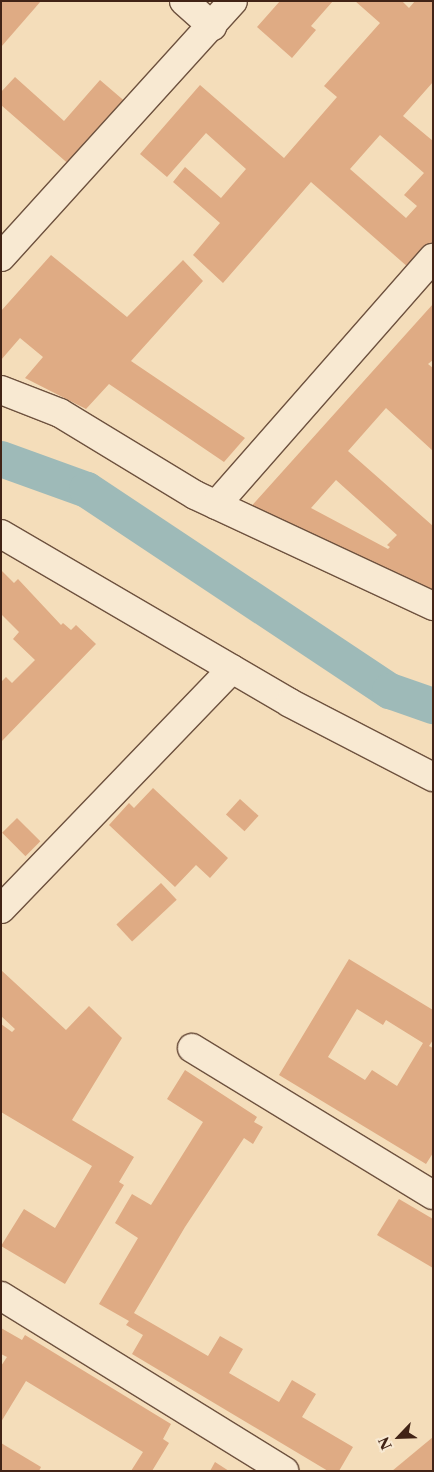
<!DOCTYPE html>
<html>
<head>
<meta charset="utf-8">
<style>
	body { margin:0 }
	#map { position:relative; width:434px; height:1472px; overflow:hidden; background:#f4ddba; font-family:"Libre Caslon Text",serif }
	div>[style] { position:absolute }
	.canal>* { height:36px; margin:-18px; padding:0 18px; transform-origin:18px; border-radius:18px; background:#9ebab8 }
	.building>* { inset:0; background:#dfab84; transform-origin:0 0 }
	.roads { filter:drop-shadow(1px 0 #6e523f) drop-shadow(-1px 0 #6e523f) drop-shadow(0 1px #6e523f) drop-shadow(0 -1px #6e523f) }
	.street>* { height:28px; margin:-14px; padding:0 14px; transform-origin:14px; border-radius:14px; background:#f8e9d2 }
	span { translate:-50% -50%; white-space:nowrap; text-align:center; line-height:1.15; -webkit-text-stroke:5px #f8e9d2; paint-order:stroke }
	.frame { position:absolute; inset:0; border:2px solid #412316; pointer-events:none }
	.north { position:absolute; left:374px; top:1412px; width:50px; height:50px; -webkit-text-stroke:4px #f8e9d2; paint-order:stroke; rotate:246deg; font-size:14px; font-weight:700; line-height:20px; text-align:center; color:#412316 }
	.north::after { content:''; display:block; margin:auto; width:18px; height:22px; background:#412316; clip-path:polygon(50% 0,100% 100%,50% 72%,0 100%) }
</style>
</head>
<body>
<div id="map">
	<div class="canal">
		<div style="left:1px;top:459px;width:91px;rotate:19.8deg"></div>
		<div style="left:87px;top:490px;width:364px;rotate:33.6deg"></div>
		<div style="left:390px;top:691px;width:46px;rotate:19.2deg"></div>
	</div>
	<div class="building">
		<div style="clip-path:polygon(1px 1px,41px 1px,1px 47px)"></div>
		<div style="clip-path:polygon(280px 1px,333px 1px,311px 26px,316px 30px,292px 58px,257px 27px)"></div>
		<div style="clip-path:polygon(evenodd,355px 1px,402px 1px,409px 8px,415px 1px,433px 1px,433px 82px,403px 116px,433px 141px,433px 241px,409px 268px,311px 182px,223px 283px,193px 255px,220px 223px,173px 182px,185px 167px,221px 198px,246px 169px,206px 133px,167px 177px,140px 154px,200px 85px,284px 158px,337px 97px,324px 86px,380px 23px,355px 1px,380px 135px,424px 173px,404px 195px,417px 206px,406px 218px,350px 169px,380px 135px)"></div>
		<div style="clip-path:polygon(15px 77px,64px 121px,100px 80px,128px 104px,72px 167px,1px 105px,1px 92px)"></div>
		<div style="clip-path:polygon(51px 255px,127px 317px,183px 260px,203px 281px,131px 361px,245px 438px,224px 462px,109px 384px,86px 409px,25px 378px,43px 357px,20px 338px,1px 360px,1px 311px)"></div>
		<div style="clip-path:polygon(evenodd,433px 304px,433px 360px,428px 364px,433px 368px,433px 451px,386px 408px,348px 451px,433px 526px,433px 597px,248px 510px,433px 304px,336px 480px,397px 535px,387px 545px,390px 547px,388px 549px,311px 508px,336px 480px)"></div>
		<div style="clip-path:polygon(1px 570px,14px 583px,18px 579px,61px 625px,63px 623px,71px 630px,76px 625px,96px 644px,1px 742px,1px 682px,6px 677px,12px 683px,35px 660px,13px 639px,19px 632px,1px 614px)"></div>
		<div style="clip-path:polygon(153px 788px,228px 858px,210px 878px,196px 865px,175px 887px,109px 825px,129px 803px,134px 808px)"></div>
		<div style="left:240px;top:799px;width:25px;height:21px;rotate:42deg"></div>
		<div style="left:17px;top:818px;width:33px;height:21px;rotate:45deg"></div>
		<div style="left:161px;top:883px;width:23px;height:61px;rotate:47deg"></div>
		<div style="clip-path:polygon(evenodd,349px 959px,433px 1010px,433px 1040px,429px 1046px,433px 1048px,433px 1153px,426px 1164px,279px 1075px,349px 959px,357px 1009px,383px 1025px,386px 1020px,423px 1043px,397px 1086px,372px 1070px,365px 1080px,328px 1057px,357px 1009px)"></div>
		<div style="clip-path:polygon(1px 970px,66px 1030px,89px 1006px,122px 1038px,72px 1120px,134px 1157px,119px 1182px,124px 1185px,65px 1284px,1px 1246px,24px 1209px,55px 1228px,92px 1166px,1px 1112px,1px 1024px,12px 1032px,15px 1029px,1px 1016px)"></div>
		<div style="clip-path:polygon(185px 1070px,257px 1117px,254px 1122px,263px 1127px,253px 1144px,244px 1138px,185px 1227px,134px 1313px,208px 1356px,220px 1336px,243px 1349px,229px 1373px,279px 1402px,292px 1380px,316px 1394px,302px 1417px,353px 1447px,339px 1471px,328px 1471px,132px 1354px,143px 1335px,126px 1325px,129px 1321px,99px 1304px,138px 1238px,115px 1223px,132px 1194px,151px 1205px,203px 1122px,167px 1099px)"></div>
		<div style="clip-path:polygon(399px 1199px,433px 1219px,433px 1268px,377px 1235px)"></div>
		<div style="clip-path:polygon(1px 1328px,22px 1340px,25px 1335px,171px 1424px,163px 1439px,169px 1443px,152px 1471px,131px 1471px,143px 1452px,26px 1381px,1px 1422px,1px 1366px,7px 1357px,1px 1354px)"></div>
		<div style="clip-path:polygon(433px 1437px,433px 1471px,392px 1471px)"></div>
		<div style="clip-path:polygon(1px 1443px,41px 1467px,39px 1471px,1px 1471px)"></div>
		<div style="clip-path:polygon(215px 1462px,229px 1471px,210px 1471px)"></div>
	</div>
	<div class="roads">
		<div class="street">
			<div style="left:184px;top:1px;width:38px;rotate:42deg"></div>
			<div style="left:1px;top:257px;width:345px;rotate:-47.8deg"></div>
			<div style="left:1px;top:390px;width:63px;rotate:21.3deg"></div>
			<div style="left:60px;top:413px;width:158px;rotate:31.3deg"></div>
			<div style="left:195px;top:495px;width:263px;rotate:25deg"></div>
			<div style="left:216px;top:505px;width:329px;rotate:-48.7deg"></div>
			<div style="left:1px;top:534px;width:335px;rotate:30.3deg"></div>
			<div style="left:290px;top:703px;width:161px;rotate:27.4deg"></div>
			<div style="left:1px;top:909px;width:333px;rotate:-46.1deg"></div>
			<div style="left:192px;top:1048px;width:282px;rotate:31.4deg"></div>
			<div style="left:1px;top:1296px;width:333px;rotate:31.7deg"></div>
		</div>
	</div>
	<div class="frame"></div>
	<div class="north">N</div>
</div>
</body>
</html>
